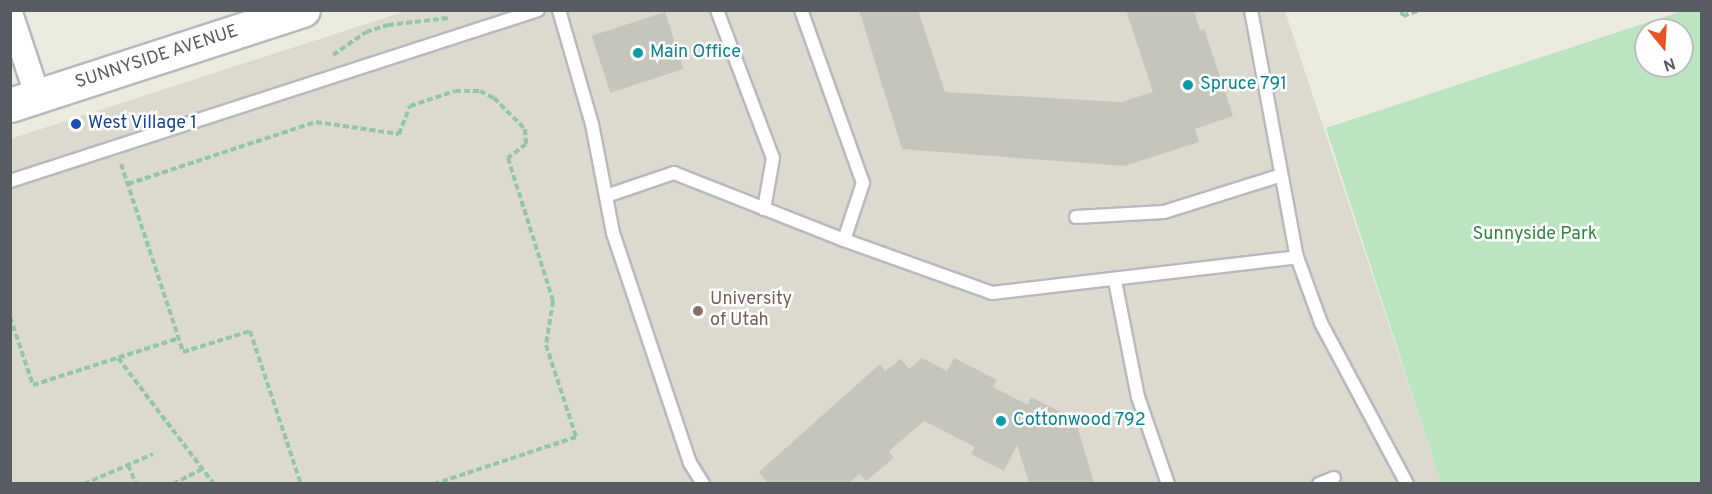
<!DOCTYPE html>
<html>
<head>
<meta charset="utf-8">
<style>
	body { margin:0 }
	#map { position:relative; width:1712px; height:494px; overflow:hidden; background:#ecebdf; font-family:Overpass,sans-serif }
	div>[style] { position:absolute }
	.education>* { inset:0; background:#dcdace }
	.green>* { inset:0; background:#bae5c0 }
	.building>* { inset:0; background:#c6c5bc; transform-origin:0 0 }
	.path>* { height:4px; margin-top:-2px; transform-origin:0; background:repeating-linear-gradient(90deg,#93c6a8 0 6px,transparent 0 9px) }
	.roads { filter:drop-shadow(2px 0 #b7b9bf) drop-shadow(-2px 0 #b7b9bf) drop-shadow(0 2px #b7b9bf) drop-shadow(0 -2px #b7b9bf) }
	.lane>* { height:12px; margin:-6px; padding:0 6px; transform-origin:6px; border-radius:6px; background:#fff }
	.street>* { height:24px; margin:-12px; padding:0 12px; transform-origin:12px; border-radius:12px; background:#fff }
	.secondary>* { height:33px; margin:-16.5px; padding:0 16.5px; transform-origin:16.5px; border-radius:16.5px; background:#fff }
	.dots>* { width:16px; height:16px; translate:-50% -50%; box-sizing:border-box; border:3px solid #fff; border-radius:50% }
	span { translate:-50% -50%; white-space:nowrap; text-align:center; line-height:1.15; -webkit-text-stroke:5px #fff; paint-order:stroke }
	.culture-label { font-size:18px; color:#0d838f }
	.left { translate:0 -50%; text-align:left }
	.street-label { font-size:18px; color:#585b61 }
	.transit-label { font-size:18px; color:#164399 }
	.park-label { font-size:18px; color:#338542 }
	.education-label { font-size:18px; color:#785e54 }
	.frame { position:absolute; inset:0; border:12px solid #585b61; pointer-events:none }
	.north { position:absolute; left:1634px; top:18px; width:60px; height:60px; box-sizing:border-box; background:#fff; border:2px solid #bcbdc0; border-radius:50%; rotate:162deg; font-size:16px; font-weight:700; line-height:24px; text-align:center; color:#585b61 }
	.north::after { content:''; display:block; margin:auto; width:21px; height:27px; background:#ec5125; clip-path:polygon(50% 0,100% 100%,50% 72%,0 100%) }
</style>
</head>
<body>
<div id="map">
	<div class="education">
		<div style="clip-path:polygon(406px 11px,1285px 11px,1441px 483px,11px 483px,10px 139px)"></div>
	</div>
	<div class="green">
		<div style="clip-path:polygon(evenodd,1682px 11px,1702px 11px,1701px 483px,1441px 483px,1326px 128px,1682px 11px,1646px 30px,1682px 30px,1682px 66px,1646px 66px,1646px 30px)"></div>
	</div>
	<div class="building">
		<div style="clip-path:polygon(859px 10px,918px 10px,945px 92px,1121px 102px,1153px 92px,1126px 10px,1194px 10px,1200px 31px,1204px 29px,1233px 116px,1195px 129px,1199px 142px,1124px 166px,902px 149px)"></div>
		<div style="left:665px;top:12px;width:60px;height:77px;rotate:72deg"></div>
		<div style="clip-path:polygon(922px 358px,947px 371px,954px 358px,997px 380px,993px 387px,1028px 405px,1031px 397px,1075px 419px,1094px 483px,1029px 483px,1017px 445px,1004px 471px,971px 454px,975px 447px,924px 421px,889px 451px,894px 458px,866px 481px,860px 474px,848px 483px,768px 483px,759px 472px,880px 364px,885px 371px,901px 359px,909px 369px)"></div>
	</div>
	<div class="path">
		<div style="left:1401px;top:10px;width:6px;rotate:72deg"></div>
		<div style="left:1403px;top:16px;width:18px;rotate:-19deg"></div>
		<div style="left:333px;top:55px;width:40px;rotate:-34.9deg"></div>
		<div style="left:366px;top:32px;width:23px;rotate:-18deg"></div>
		<div style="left:388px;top:25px;width:61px;rotate:-6.5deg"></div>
		<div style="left:121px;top:164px;width:198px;rotate:71.7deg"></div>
		<div style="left:183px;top:352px;width:70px;rotate:-17.4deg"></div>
		<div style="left:250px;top:331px;width:161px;rotate:71.6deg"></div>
		<div style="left:128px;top:184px;width:198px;rotate:-18.3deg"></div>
		<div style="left:316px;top:122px;width:84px;rotate:8.2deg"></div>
		<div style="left:399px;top:134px;width:30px;rotate:-69deg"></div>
		<div style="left:410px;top:106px;width:47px;rotate:-18.4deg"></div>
		<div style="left:455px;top:91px;width:25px"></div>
		<div style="left:480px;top:91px;width:16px;rotate:27deg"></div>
		<div style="left:494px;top:98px;width:44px;rotate:45deg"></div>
		<div style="left:525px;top:129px;width:15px;rotate:86deg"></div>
		<div style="left:526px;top:144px;width:23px;rotate:142deg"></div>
		<div style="left:508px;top:158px;width:150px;rotate:72.5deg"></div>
		<div style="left:553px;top:301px;width:45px;rotate:99deg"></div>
		<div style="left:546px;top:345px;width:97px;rotate:71.9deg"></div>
		<div style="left:576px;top:437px;width:150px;rotate:161.7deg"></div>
		<div style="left:10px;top:317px;width:72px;rotate:71.3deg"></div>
		<div style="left:33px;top:385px;width:153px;rotate:-17.8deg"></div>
		<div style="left:118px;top:358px;width:158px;rotate:52.7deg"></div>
		<div style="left:128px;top:465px;width:21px;rotate:67deg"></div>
		<div style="left:84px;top:484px;width:75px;rotate:-23.5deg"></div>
		<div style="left:173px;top:484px;width:34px;rotate:-27deg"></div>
	</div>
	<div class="roads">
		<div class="lane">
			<div style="left:559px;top:10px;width:119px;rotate:73.9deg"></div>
			<div style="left:592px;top:124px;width:111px;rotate:79.1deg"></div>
			<div style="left:613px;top:233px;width:243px;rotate:71.5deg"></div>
			<div style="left:690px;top:463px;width:25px;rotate:58deg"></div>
			<div style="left:717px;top:10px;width:158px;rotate:69.3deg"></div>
			<div style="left:773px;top:158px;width:52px;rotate:100deg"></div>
			<div style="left:1251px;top:10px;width:251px;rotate:79.5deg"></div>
			<div style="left:1297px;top:257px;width:70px;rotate:70deg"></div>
			<div style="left:1321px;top:323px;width:183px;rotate:61.9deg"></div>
			<div style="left:10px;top:181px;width:555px;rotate:-17.95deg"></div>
			<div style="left:606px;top:196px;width:72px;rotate:-18.7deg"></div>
			<div style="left:674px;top:173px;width:183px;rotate:21.5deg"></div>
			<div style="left:844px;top:240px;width:60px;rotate:-71.6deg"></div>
			<div style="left:863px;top:183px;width:184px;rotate:-109.7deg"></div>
			<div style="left:1076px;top:217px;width:88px;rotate:-3.3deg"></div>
			<div style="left:1164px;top:212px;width:121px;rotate:-17.4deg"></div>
			<div style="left:844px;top:240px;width:157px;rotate:19.7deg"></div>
			<div style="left:992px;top:293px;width:307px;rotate:-6.7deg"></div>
			<div style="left:1115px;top:281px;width:118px;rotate:78.8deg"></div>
			<div style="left:1138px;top:397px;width:92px;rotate:71deg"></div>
			<div style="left:1319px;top:484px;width:16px;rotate:-22deg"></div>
		</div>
		<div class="street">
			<div style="left:10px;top:13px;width:89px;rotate:71.6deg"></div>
		</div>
		<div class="secondary">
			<div style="left:10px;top:105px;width:308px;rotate:-18deg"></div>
		</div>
	</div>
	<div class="dots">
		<div style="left:638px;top:53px;background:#0f9aa8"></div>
		<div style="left:1188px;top:85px;background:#0f9aa8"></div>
		<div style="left:76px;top:124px;background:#1a4fb4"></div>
		<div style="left:698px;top:311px;background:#8d6e63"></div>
		<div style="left:1001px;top:421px;background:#0f9aa8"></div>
	</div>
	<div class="culture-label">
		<span class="left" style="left:650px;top:53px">Main Office</span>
		<span class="left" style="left:1200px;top:85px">Spruce 791</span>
		<span class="left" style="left:1013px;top:421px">Cottonwood 792</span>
	</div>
	<div class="street-label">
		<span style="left:157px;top:58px;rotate:-18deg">SUNNYSIDE AVENUE</span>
	</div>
	<div class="transit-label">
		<span class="left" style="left:88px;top:124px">West Village 1</span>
	</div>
	<div class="park-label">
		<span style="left:1535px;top:235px">Sunnyside Park</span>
	</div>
	<div class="education-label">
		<span class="left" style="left:710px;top:311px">University<br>of Utah</span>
	</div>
	<div class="frame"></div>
	<div class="north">N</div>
</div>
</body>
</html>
